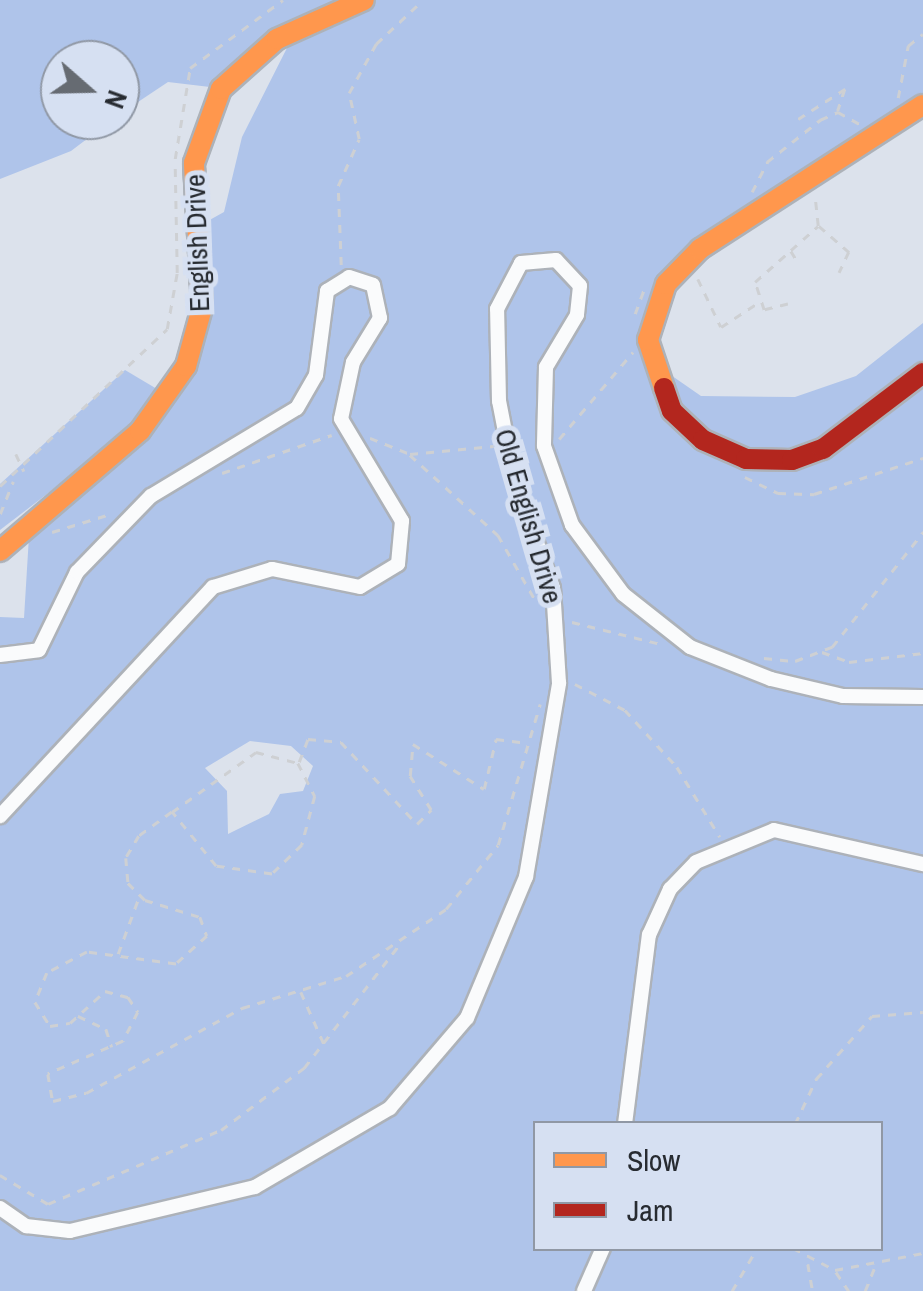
<!DOCTYPE html>
<html>
<head>
<meta charset="utf-8">
<style>
	body { margin:0 }
	#map { position:relative; width:923px; height:1291px; overflow:hidden; background:#dce2ec; font-family:"Archivo Narrow",sans-serif }
	div>[style] { position:absolute }
	.forest>* { inset:0; background:#afc4ea }
	.path>* { height:2.5px; margin-top:-1.25px; transform-origin:0; background:repeating-linear-gradient(90deg,#ced0d3 0 8px,transparent 0 16px) }
	.roads { filter:drop-shadow(2px 0 #adb2b9) drop-shadow(-2px 0 #adb2b9) drop-shadow(0 2px #adb2b9) drop-shadow(0 -2px #adb2b9) }
	.street>* { height:14px; margin:-7px; padding:0 7px; transform-origin:7px; border-radius:7px; background:#fafbfc }
	.slow>* { height:20px; margin:-10px; padding:0 10px; transform-origin:10px; border-radius:10px; background:#ff974d }
	.jam>* { height:20px; margin:-10px; padding:0 10px; transform-origin:10px; border-radius:10px; background:#b3261e }
	span { translate:-50% -50%; white-space:nowrap; text-align:center; line-height:1.15; -webkit-text-stroke:10px #d6e0f2; paint-order:stroke }
	.street-label { font-size:28px; color:#272b31 }
	.legend { position:absolute; left:533px; top:1121px; width:350px; height:130px; box-sizing:border-box; background:#d6e0f2; border:2px solid #9098a5; margin:0; padding:12px 18px; list-style:none; font-size:30px; color:#272b31 }
	.legend li { display:flex; align-items:center; gap:20px; height:50px }
	.legend b { width:50px; border:2px solid #9098a5 }
	.north { position:absolute; left:40px; top:40px; width:100px; height:100px; box-sizing:border-box; background:#d6e0f2; border:2px solid #9098a5; border-radius:50%; rotate:110deg; font-size:28px; font-weight:700; line-height:40px; text-align:center; color:#272b31 }
	.north::after { content:''; display:block; margin:auto; width:35px; height:45px; background:#666b72; clip-path:polygon(50% 0,100% 100%,50% 72%,0 100%) }
</style>
</head>
<body>
<div id="map">
	<div class="forest">
		<div style="clip-path:polygon(evenodd,0 0,923px 0,923px 114px,703px 262px,672px 295px,657px 329px,665px 371px,701px 396px,795px 397px,856px 376px,923px 323px,923px 1291px,0 1291px,0 617px,24px 618px,29px 536px,152px 430px,185px 386px,212px 303px,206px 222px,224px 212px,242px 137px,291px 40px,283px 25px,210px 87px,168px 82px,120px 114px,120px 60px,60px 60px,60px 120px,112px 120px,71px 151px,0 179px,0 0,250px 741px,291px 746px,313px 766px,303px 791px,280px 794px,269px 814px,228px 834px,227px 791px,205px 768px,250px 741px,0 0,536px 1124px,880px 1124px,880px 1248px,536px 1248px,536px 1124px)"></div>
		<div style="clip-path:polygon(125px 370px,162px 392px,111px 445px,0 530px,0 484px)"></div>
	</div>
	<div class="path">
		<div style="left:898px;top:98px;width:53px;rotate:-79.1deg"></div>
		<div style="left:908px;top:46px;width:19px;rotate:-39deg"></div>
		<div style="left:798px;top:119px;width:56px;rotate:-32.6deg"></div>
		<div style="left:845px;top:89px;width:23px;rotate:108deg"></div>
		<div style="left:175px;top:159px;width:92px;rotate:-80.6deg"></div>
		<div style="left:190px;top:68px;width:115px;rotate:-36.2deg"></div>
		<div style="left:752px;top:192px;width:34px;rotate:-63deg"></div>
		<div style="left:767px;top:162px;width:68px;rotate:-38.4deg"></div>
		<div style="left:820px;top:120px;width:20px;rotate:-24deg"></div>
		<div style="left:838px;top:112px;width:25px;rotate:29deg"></div>
		<div style="left:819px;top:226px;width:40px;rotate:41deg"></div>
		<div style="left:849px;top:252px;width:23px;rotate:115deg"></div>
		<div style="left:791px;top:251px;width:13px;rotate:58deg"></div>
		<div style="left:341px;top:265px;width:79px;rotate:-92.2deg"></div>
		<div style="left:338px;top:186px;width:51px;rotate:-65.9deg"></div>
		<div style="left:359px;top:139px;width:47px;rotate:-102.3deg"></div>
		<div style="left:349px;top:93px;width:56px;rotate:-61.1deg"></div>
		<div style="left:376px;top:44px;width:64px;rotate:-43.1deg"></div>
		<div style="left:698px;top:279px;width:53px;rotate:64.4deg"></div>
		<div style="left:721px;top:327px;width:42px;rotate:-33.3deg"></div>
		<div style="left:788px;top:304px;width:25px;rotate:166deg"></div>
		<div style="left:764px;top:310px;width:29px;rotate:-108deg"></div>
		<div style="left:755px;top:282px;width:84px;rotate:-41.6deg"></div>
		<div style="left:818px;top:226px;width:29px;rotate:-96deg"></div>
		<div style="left:635px;top:314px;width:27px;rotate:-70deg"></div>
		<div style="left:370px;top:438px;width:43px;rotate:21.8deg"></div>
		<div style="left:410px;top:454px;width:84px;rotate:-5.4deg"></div>
		<div style="left:559px;top:439px;width:114px;rotate:-49.6deg"></div>
		<div style="left:16px;top:454px;width:19px;rotate:65deg"></div>
		<div style="left:410px;top:455px;width:119px;rotate:42.3deg"></div>
		<div style="left:498px;top:535px;width:78px;rotate:60.2deg"></div>
		<div style="left:222px;top:473px;width:116px;rotate:-19.1deg"></div>
		<div style="left:745px;top:477px;width:37px;rotate:26deg"></div>
		<div style="left:778px;top:493px;width:36px;rotate:2deg"></div>
		<div style="left:814px;top:494px;width:115px;rotate:-18.3deg"></div>
		<div style="left:0;top:486px;width:229px;rotate:-43.2deg"></div>
		<div style="left:167px;top:329px;width:57px;rotate:-79.9deg"></div>
		<div style="left:177px;top:273px;width:106px;rotate:-91.1deg"></div>
		<div style="left:0;top:514px;width:35px;rotate:-68deg"></div>
		<div style="left:52px;top:532px;width:61px;rotate:-17.2deg"></div>
		<div style="left:572px;top:622px;width:92px;rotate:13.9deg"></div>
		<div style="left:822px;top:652px;width:29px;rotate:20deg"></div>
		<div style="left:849px;top:662px;width:75px;rotate:-6.9deg"></div>
		<div style="left:764px;top:658px;width:31px;rotate:6deg"></div>
		<div style="left:795px;top:661px;width:40px;rotate:-21deg"></div>
		<div style="left:832px;top:647px;width:147px;rotate:-51.6deg"></div>
		<div style="left:575px;top:684px;width:56px;rotate:27.5deg"></div>
		<div style="left:625px;top:710px;width:77px;rotate:47.6deg"></div>
		<div style="left:677px;top:767px;width:82px;rotate:58.4deg"></div>
		<div style="left:299px;top:762px;width:25px;rotate:-69deg"></div>
		<div style="left:308px;top:739px;width:33px;rotate:5deg"></div>
		<div style="left:341px;top:742px;width:112px;rotate:47.2deg"></div>
		<div style="left:417px;top:824px;width:20px;rotate:-45deg"></div>
		<div style="left:431px;top:810px;width:40px;rotate:-122deg"></div>
		<div style="left:410px;top:776px;width:32px;rotate:-85deg"></div>
		<div style="left:413px;top:744px;width:84px;rotate:32.4deg"></div>
		<div style="left:484px;top:789px;width:51px;rotate:-76.5deg"></div>
		<div style="left:496px;top:739px;width:26px;rotate:7deg"></div>
		<div style="left:172px;top:812px;width:103px;rotate:-35.5deg"></div>
		<div style="left:256px;top:752px;width:43px;rotate:14.7deg"></div>
		<div style="left:298px;top:763px;width:37px;rotate:63deg"></div>
		<div style="left:315px;top:796px;width:51px;rotate:104.9deg"></div>
		<div style="left:302px;top:845px;width:42px;rotate:136deg"></div>
		<div style="left:272px;top:874px;width:57px;rotate:-171.9deg"></div>
		<div style="left:216px;top:866px;width:70px;rotate:-129.2deg"></div>
		<div style="left:172px;top:812px;width:41px;rotate:144deg"></div>
		<div style="left:139px;top:836px;width:26px;rotate:121deg"></div>
		<div style="left:126px;top:858px;width:25px;rotate:85deg"></div>
		<div style="left:128px;top:883px;width:24px;rotate:45deg"></div>
		<div style="left:145px;top:900px;width:58px;rotate:17.2deg"></div>
		<div style="left:200px;top:917px;width:20px;rotate:70deg"></div>
		<div style="left:207px;top:936px;width:42px;rotate:137.9deg"></div>
		<div style="left:176px;top:964px;width:90px;rotate:-172.3deg"></div>
		<div style="left:87px;top:952px;width:45px;rotate:152.3deg"></div>
		<div style="left:47px;top:973px;width:31px;rotate:112deg"></div>
		<div style="left:35px;top:1002px;width:28px;rotate:58deg"></div>
		<div style="left:50px;top:1026px;width:20px;rotate:-9deg"></div>
		<div style="left:70px;top:1023px;width:47px;rotate:-42.4deg"></div>
		<div style="left:105px;top:991px;width:24px;rotate:15deg"></div>
		<div style="left:128px;top:997px;width:18px;rotate:56deg"></div>
		<div style="left:138px;top:1012px;width:33px;rotate:117deg"></div>
		<div style="left:123px;top:1041px;width:82px;rotate:156.3deg"></div>
		<div style="left:48px;top:1074px;width:27px;rotate:80deg"></div>
		<div style="left:53px;top:1101px;width:34px;rotate:-14deg"></div>
		<div style="left:86px;top:1093px;width:178px;rotate:-28.6deg"></div>
		<div style="left:242px;top:1008px;width:109px;rotate:-17.1deg"></div>
		<div style="left:346px;top:976px;width:120px;rotate:-33.8deg"></div>
		<div style="left:446px;top:909px;width:82px;rotate:-50.9deg"></div>
		<div style="left:498px;top:845px;width:147px;rotate:-73.4deg"></div>
		<div style="left:118px;top:954px;width:61px;rotate:-69.8deg"></div>
		<div style="left:301px;top:992px;width:57px;rotate:66.1deg"></div>
		<div style="left:78px;top:1016px;width:31px;rotate:25deg"></div>
		<div style="left:106px;top:1029px;width:19px;rotate:72deg"></div>
		<div style="left:795px;top:1124px;width:50px;rotate:-65deg"></div>
		<div style="left:816px;top:1079px;width:84px;rotate:-48.4deg"></div>
		<div style="left:872px;top:1016px;width:51px;rotate:-4.5deg"></div>
		<div style="left:0;top:1175px;width:56px;rotate:31.1deg"></div>
		<div style="left:48px;top:1204px;width:188px;rotate:-23.2deg"></div>
		<div style="left:221px;top:1130px;width:104px;rotate:-36.8deg"></div>
		<div style="left:304px;top:1068px;width:155px;rotate:-52.3deg"></div>
		<div style="left:793px;top:1248px;width:47px;rotate:27.6deg"></div>
		<div style="left:835px;top:1270px;width:90px;rotate:-10.9deg"></div>
		<div style="left:808px;top:1264px;width:27px;rotate:80deg"></div>
		<div style="left:836px;top:1272px;width:23px;rotate:56deg"></div>
		<div style="left:732px;top:1291px;width:50px;rotate:-59.8deg"></div>
		<div style="left:865px;top:1291px;width:24px;rotate:-68deg"></div>
	</div>
	<div class="roads">
		<div class="street">
			<div style="left:0;top:655px;width:39px;rotate:-7deg"></div>
			<div style="left:39px;top:650px;width:87px;rotate:-64deg"></div>
			<div style="left:77px;top:572px;width:106px;rotate:-45.8deg"></div>
			<div style="left:151px;top:496px;width:170px;rotate:-31.1deg"></div>
			<div style="left:297px;top:408px;width:38px;rotate:-60deg"></div>
			<div style="left:316px;top:375px;width:85px;rotate:-82.5deg"></div>
			<div style="left:327px;top:291px;width:26px;rotate:-32deg"></div>
			<div style="left:349px;top:277px;width:25px;rotate:18deg"></div>
			<div style="left:373px;top:285px;width:34px;rotate:78deg"></div>
			<div style="left:380px;top:318px;width:52px;rotate:121.5deg"></div>
			<div style="left:353px;top:362px;width:58px;rotate:101.9deg"></div>
			<div style="left:341px;top:419px;width:119px;rotate:59.1deg"></div>
			<div style="left:402px;top:521px;width:43px;rotate:95.3deg"></div>
			<div style="left:398px;top:564px;width:44px;rotate:148.8deg"></div>
			<div style="left:360px;top:587px;width:90px;rotate:-168.4deg"></div>
			<div style="left:272px;top:569px;width:62px;rotate:163deg"></div>
			<div style="left:213px;top:587px;width:313px;rotate:132.9deg"></div>
			<div style="left:625px;top:1124px;width:191px;rotate:-82.8deg"></div>
			<div style="left:649px;top:935px;width:51px;rotate:-65.5deg"></div>
			<div style="left:670px;top:889px;width:37px;rotate:-46deg"></div>
			<div style="left:696px;top:862px;width:84px;rotate:-22.3deg"></div>
			<div style="left:774px;top:830px;width:153px;rotate:12.9deg"></div>
			<div style="left:0;top:1208px;width:32px;rotate:35deg"></div>
			<div style="left:26px;top:1226px;width:44px;rotate:6.5deg"></div>
			<div style="left:70px;top:1231px;width:190px;rotate:-13.4deg"></div>
			<div style="left:255px;top:1187px;width:156px;rotate:-30.3deg"></div>
			<div style="left:390px;top:1108px;width:118px;rotate:-49.5deg"></div>
			<div style="left:467px;top:1018px;width:153px;rotate:-67.3deg"></div>
			<div style="left:526px;top:877px;width:197px;rotate:-80.3deg"></div>
			<div style="left:559px;top:683px;width:95px;rotate:-93.6deg"></div>
			<div style="left:553px;top:588px;width:117px;rotate:-109.5deg"></div>
			<div style="left:514px;top:478px;width:78px;rotate:-101deg"></div>
			<div style="left:499px;top:401px;width:92px;rotate:-91.2deg"></div>
			<div style="left:497px;top:309px;width:52px;rotate:-62.4deg"></div>
			<div style="left:521px;top:263px;width:35px;rotate:-5deg"></div>
			<div style="left:556px;top:260px;width:35px;rotate:47deg"></div>
			<div style="left:580px;top:286px;width:29px;rotate:96deg"></div>
			<div style="left:577px;top:315px;width:61px;rotate:120.8deg"></div>
			<div style="left:546px;top:367px;width:79px;rotate:91.5deg"></div>
			<div style="left:544px;top:446px;width:84px;rotate:70.5deg"></div>
			<div style="left:572px;top:525px;width:86px;rotate:53.5deg"></div>
			<div style="left:623px;top:594px;width:85px;rotate:38.3deg"></div>
			<div style="left:690px;top:647px;width:87px;rotate:21.6deg"></div>
			<div style="left:771px;top:679px;width:74px;rotate:13.3deg"></div>
			<div style="left:843px;top:696px;width:80px;rotate:0.7deg"></div>
			<div style="left:584px;top:1291px;width:47px;rotate:-66.2deg"></div>
		</div>
		<div class="slow">
			<div style="left:664px;top:388px;width:51px;rotate:-108.4deg"></div>
			<div style="left:648px;top:340px;width:59px;rotate:-72.2deg"></div>
			<div style="left:666px;top:284px;width:49px;rotate:-45.8deg"></div>
			<div style="left:700px;top:249px;width:265px;rotate:-32.9deg"></div>
			<div style="left:0;top:551px;width:184px;rotate:-40.6deg"></div>
			<div style="left:140px;top:431px;width:80px;rotate:-54.7deg"></div>
			<div style="left:186px;top:366px;width:60px;rotate:-74.6deg"></div>
			<div style="left:202px;top:308px;width:145px;rotate:-93.2deg"></div>
			<div style="left:194px;top:163px;width:79px;rotate:-70deg"></div>
			<div style="left:221px;top:89px;width:75px;rotate:-41.8deg"></div>
			<div style="left:277px;top:39px;width:95px;rotate:-24.1deg"></div>
		</div>
		<div class="jam">
			<div style="left:664px;top:388px;width:24px;rotate:71deg"></div>
			<div style="left:672px;top:411px;width:42px;rotate:43.1deg"></div>
			<div style="left:703px;top:440px;width:47px;rotate:23.8deg"></div>
			<div style="left:746px;top:459px;width:46px;rotate:1.2deg"></div>
			<div style="left:792px;top:460px;width:33px;rotate:-20deg"></div>
			<div style="left:823px;top:449px;width:126px;rotate:-37.2deg"></div>
		</div>
	</div>
	<div class="street-label">
		<span style="left:197px;top:243px;rotate:-92deg">English Drive</span>
		<span style="left:529px;top:516px;rotate:74deg">Old English Drive</span>
	</div>
	<ul class="legend">
	<li><b style="height:12px;background:#ff974d"></b>Slow</li>
	<li><b style="height:12px;background:#b3261e"></b>Jam</li>
	</ul>
	<div class="north">N</div>
</div>
</body>
</html>
